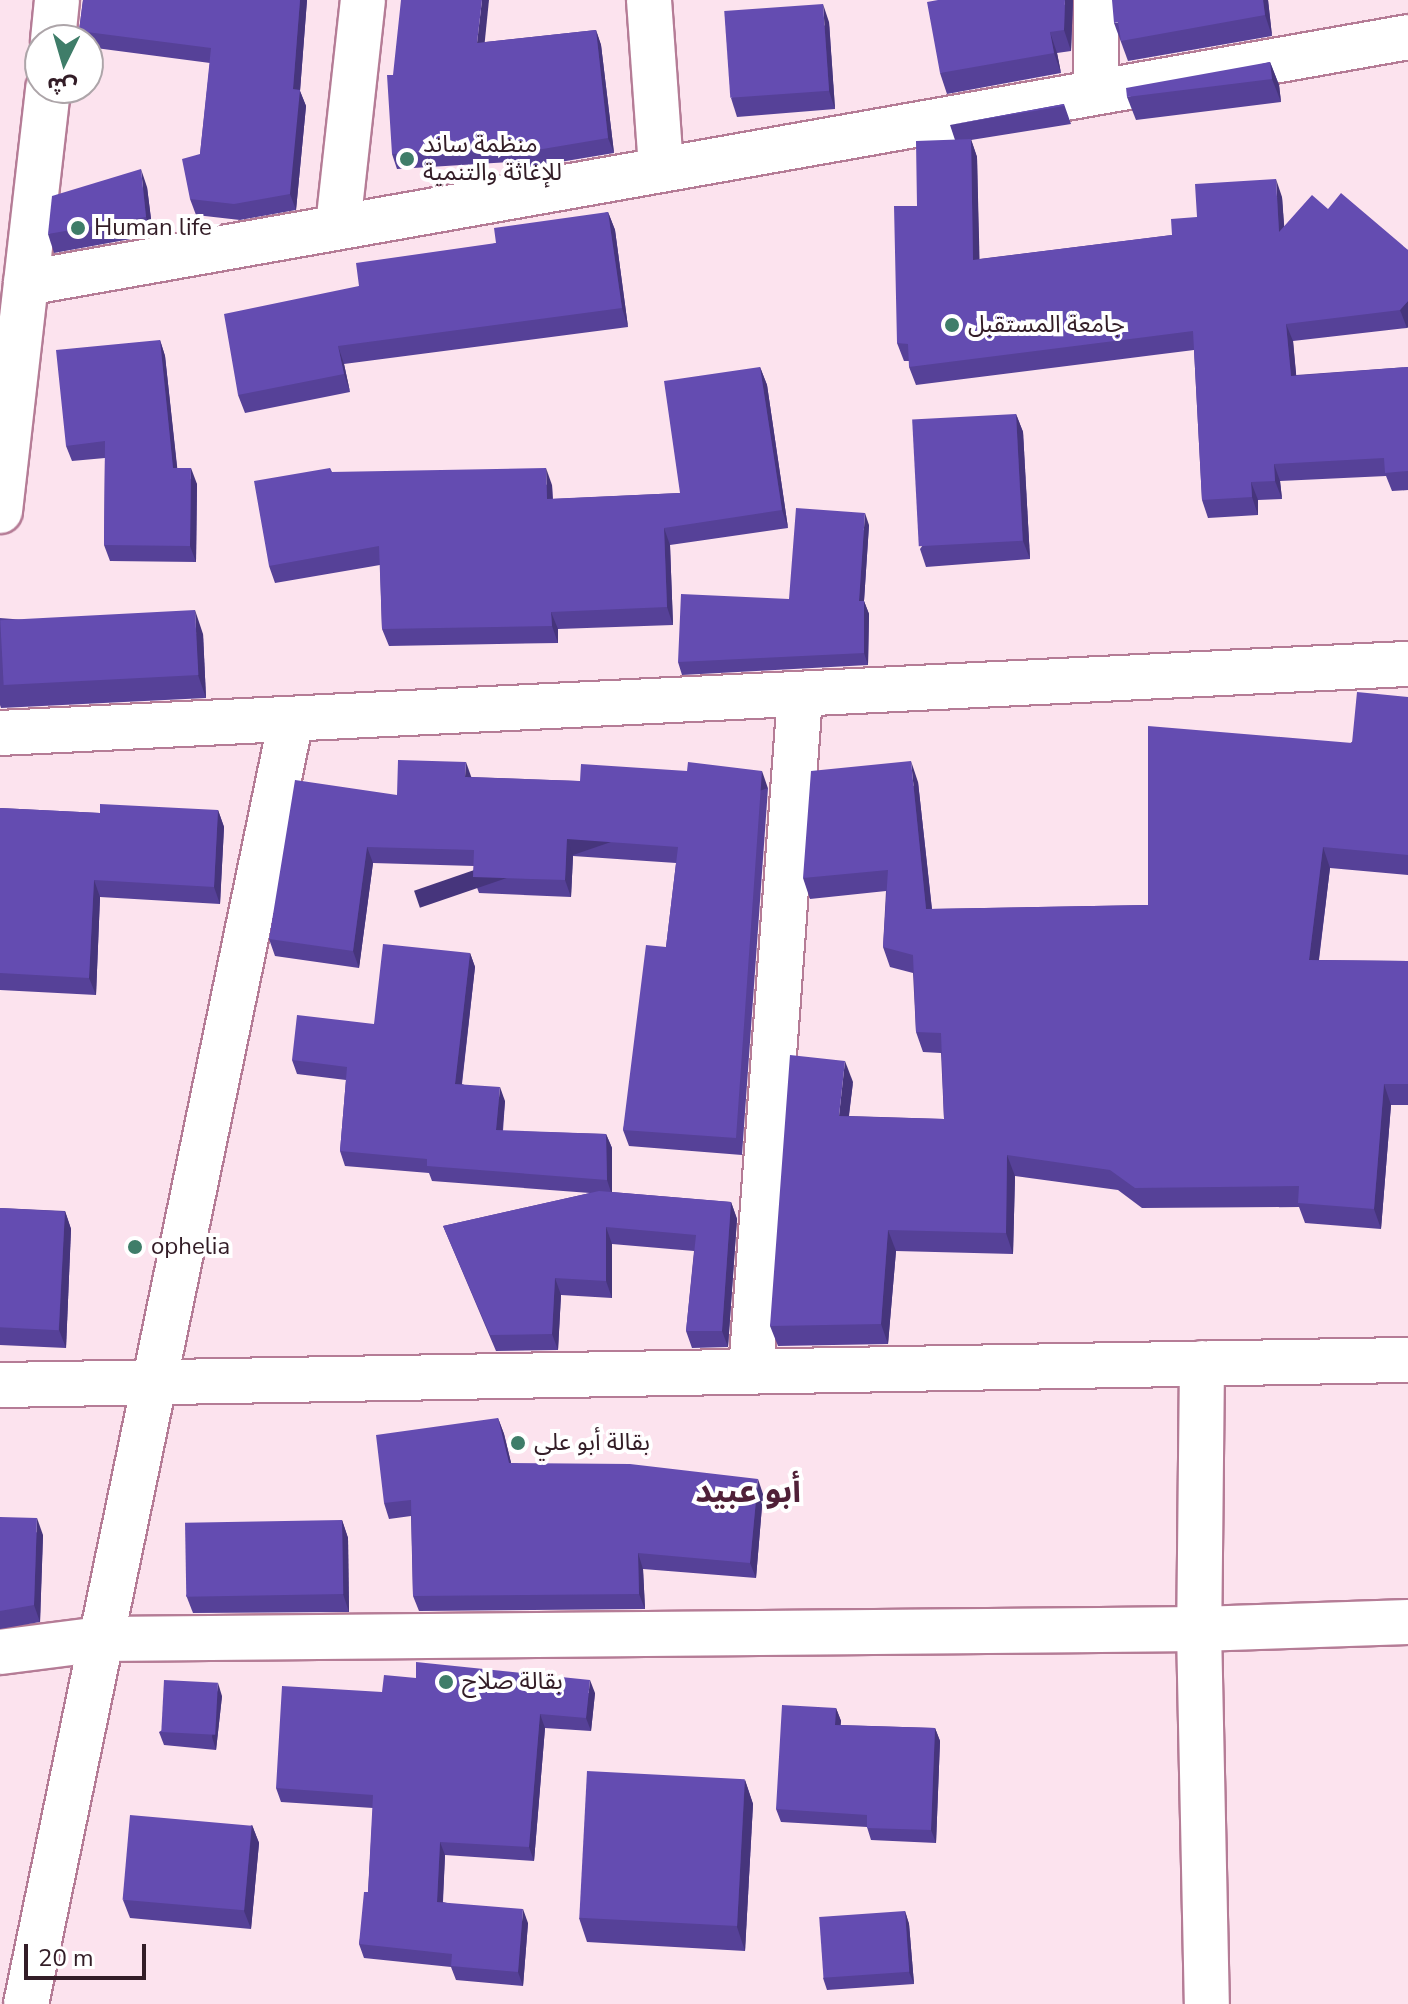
<!DOCTYPE html>
<html>
<head>
<meta charset="utf-8">
<style>
	body { margin:0 }
	#map { position:relative; width:1408px; height:2004px; overflow:hidden; background:#fce3ee; font-family:"Nunito Sans","Noto Sans Arabic",sans-serif }
	div>[style] { position:absolute }
	.roads { filter:drop-shadow(2px 0 #b57c96) drop-shadow(-2px 0 #b57c96) drop-shadow(0 2px #b57c96) drop-shadow(0 -2px #b57c96) }
	.minor>* { height:44px; margin:-22px; padding:0 22px; transform-origin:22px; border-radius:22px; background:#fff }
	.wall>* { inset:0; background:#564198 }
	.shaded-wall>* { inset:0; background:#46357c; transform-origin:0 0 }
	.building>* { inset:0; background:#644cb1; transform-origin:0 0 }
	.dots>* { width:22px; height:22px; translate:-50% -50%; box-sizing:border-box; border:4px solid #fff; border-radius:50% }
	span { translate:-50% -50%; white-space:nowrap; text-align:center; line-height:1.15; -webkit-text-stroke:8px #fff; paint-order:stroke }
	.poi-label { font-size:24px; color:#331d27 }
	.left { translate:0 -50%; text-align:left }
	.district-label { font-size:32px; color:#502038; font-weight:700 }
	.north { position:absolute; left:24px; top:24px; width:80px; height:80px; box-sizing:border-box; background:#fff; border:2px solid #ada5a9; border-radius:50%; rotate:185deg; font-size:22px; font-weight:700; line-height:32px; text-align:center; color:#331d27 }
	.north::after { content:''; display:block; margin:auto; width:28px; height:36px; background:#3f7d69; clip-path:polygon(50% 0,100% 100%,50% 72%,0 100%) }
	.scale { position:absolute; left:24px; top:1944px; width:122px; height:36px; box-sizing:border-box; border:4px solid #331d27; border-top:0; padding-left:10px; font-size:24px; line-height:28px; white-space:nowrap; color:#331d27; -webkit-text-stroke:6px #fff; paint-order:stroke }
</style>
</head>
<body>
<div id="map">
	<div class="roads">
		<div class="minor">
			<div style="left:649px;top:0;width:168px;rotate:85.9deg"></div>
			<div style="left:1096px;top:0;width:89px;rotate:90deg"></div>
			<div style="left:53px;top:40px;width:40px;rotate:-84.3deg"></div>
			<div style="left:338px;top:226px;width:227px;rotate:-83.7deg"></div>
			<div style="left:26px;top:283px;width:1404px;rotate:-10.09deg"></div>
			<div style="left:0;top:511px;width:426px;rotate:-83.5deg"></div>
			<div style="left:0;top:733px;width:1410px;rotate:-2.81deg"></div>
			<div style="left:1202px;top:1363px;width:266px;rotate:90.6deg"></div>
			<div style="left:1199px;top:1629px;width:375px;rotate:88.8deg"></div>
			<div style="left:751px;top:1371px;width:677px;rotate:-85.85deg"></div>
			<div style="left:0;top:1385px;width:1408px;rotate:-1.02deg"></div>
			<div style="left:0;top:1652px;width:103px;rotate:-7.3deg"></div>
			<div style="left:102px;top:1639px;width:1097px;rotate:-0.52deg"></div>
			<div style="left:1199px;top:1629px;width:209px;rotate:-1.9deg"></div>
			<div style="left:26px;top:2004px;width:1311px;rotate:-78.34deg"></div>
		</div>
	</div>
	<div class="wall">
		<div style="clip-path:polygon(83px 0,307px 0,300px 91px,306px 106px,296px 210px,240px 220px,196px 215px,190px 199px,200px 154px,210px 63px,88px 47px,88px 40px,82px 40px,79px 31px)"></div>
		<div style="clip-path:polygon(1073px 0,1071px 51px,1057px 53px,1061px 73px,947px 94px,940px 73px)"></div>
		<div style="clip-path:polygon(1268px 0,1272px 36px,1128px 61px,1114px 23px)"></div>
		<div style="clip-path:polygon(829px 22px,835px 109px,737px 117px,731px 98px)"></div>
		<div style="clip-path:polygon(596px 30px,601px 45px,614px 153px,512px 170px,510px 162px,397px 169px,392px 154px,393px 75px,485px 42px)"></div>
		<div style="clip-path:polygon(1270px 62px,1279px 85px,1281px 102px,1136px 120px,1127px 97px)"></div>
		<div style="clip-path:polygon(1064px 104px,1071px 124px,971px 140px,977px 157px,979px 259px,1172px 235px,1197px 217px,1282px 197px,1284px 227px,1328px 209px,1408px 250px,1408px 327px,1407px 328px,1293px 341px,1296px 375px,1408px 367px,1408px 490px,1392px 491px,1386px 476px,1280px 481px,1282px 499px,1258px 500px,1258px 515px,1208px 518px,1202px 500px,1194px 350px,916px 385px,909px 367px,909px 361px,904px 361px,897px 343px,917px 206px,955px 140px,950px 125px)"></div>
		<div style="clip-path:polygon(147px 187px,153px 235px,54px 253px,48px 234px)"></div>
		<div style="clip-path:polygon(608px 212px,615px 230px,628px 327px,344px 364px,350px 392px,245px 413px,238px 395px,359px 286px,496px 243px)"></div>
		<div style="clip-path:polygon(160px 340px,165px 356px,177px 468px,197px 484px,196px 562px,110px 561px,104px 545px,105px 458px,72px 461px,66px 446px)"></div>
		<div style="clip-path:polygon(760px 367px,767px 385px,788px 528px,670px 545px,673px 625px,558px 629px,558px 643px,389px 646px,382px 629px,380px 565px,275px 583px,269px 566px,330px 468px,332px 472px,552px 485px,553px 499px,680px 493px)"></div>
		<div style="clip-path:polygon(1016px 414px,1023px 432px,1030px 559px,926px 567px,920px 549px)"></div>
		<div style="clip-path:polygon(869px 525px,864px 601px,869px 614px,868px 665px,682px 675px,678px 662px,789px 599px)"></div>
		<div style="clip-path:polygon(0 618px,203px 634px,206px 698px,1px 708px,0 705px)"></div>
		<div style="clip-path:polygon(1408px 697px,1408px 875px,1330px 868px,1319px 960px,1408px 961px,1408px 1105px,1391px 1105px,1381px 1229px,1305px 1223px,1299px 1207px,1142px 1208px,1118px 1190px,1015px 1176px,1013px 1254px,896px 1251px,888px 1344px,778px 1346px,770px 1326px,853px 1082px,849px 1116px,944px 1119px,941px 1053px,923px 1052px,916px 1032px,913px 973px,890px 967px,883px 947px,886px 891px,810px 899px,803px 878px,918px 782px,932px 909px,1148px 905px)"></div>
		<div style="clip-path:polygon(471px 777px,768px 788px,742px 1155px,629px 1146px,623px 1130px,666px 947px,676px 863px,573px 856px,571px 897px,479px 893px,473px 877px,474px 866px,373px 863px,359px 968px,275px 956px,269px 939px,397px 795px)"></div>
		<div style="clip-path:polygon(0 808px,100px 813px,218px 810px,224px 827px,220px 904px,100px 897px,96px 995px,0 990px)"></div>
		<div style="clip-path:polygon(470px 953px,475px 967px,462px 1084px,505px 1101px,503px 1131px,606px 1134px,612px 1148px,612px 1192px,731px 1202px,737px 1219px,728px 1347px,692px 1348px,686px 1331px,694px 1251px,612px 1244px,612px 1298px,561px 1295px,558px 1350px,496px 1351px,443px 1226px,590px 1193px,432px 1181px,429px 1173px,345px 1166px,340px 1151px,346px 1080px,297px 1074px,292px 1060px,374px 1024px)"></div>
		<div style="clip-path:polygon(0 1208px,65px 1211px,71px 1229px,66px 1348px,0 1345px)"></div>
		<div style="clip-path:polygon(498px 1418px,504px 1434px,511px 1463px,763px 1494px,756px 1578px,643px 1569px,645px 1609px,419px 1611px,413px 1596px,411px 1516px,389px 1519px,384px 1503px)"></div>
		<div style="clip-path:polygon(0 1517px,43px 1535px,40px 1622px,0 1629px)"></div>
		<div style="clip-path:polygon(342px 1520px,348px 1538px,349px 1612px,193px 1613px,186px 1595px)"></div>
		<div style="clip-path:polygon(382px 1692px,595px 1693px,591px 1731px,545px 1728px,534px 1861px,445px 1855px,443px 1902px,528px 1923px,523px 1986px,456px 1980px,451px 1967px,364px 1958px,359px 1944px,368px 1892px,373px 1808px,281px 1802px,276px 1788px)"></div>
		<div style="clip-path:polygon(222px 1696px,216px 1750px,164px 1745px,159px 1732px)"></div>
		<div style="clip-path:polygon(836px 1708px,841px 1721px,840px 1725px,935px 1728px,940px 1741px,936px 1843px,871px 1840px,867px 1827px,781px 1822px,776px 1809px)"></div>
		<div style="clip-path:polygon(745px 1780px,753px 1804px,745px 1951px,587px 1942px,579px 1918px)"></div>
		<div style="clip-path:polygon(252px 1825px,259px 1843px,251px 1929px,130px 1918px,123px 1900px)"></div>
		<div style="clip-path:polygon(905px 1911px,909px 1924px,914px 1984px,827px 1990px,823px 1978px)"></div>
	</div>
	<div class="shaded-wall">
		<div style="clip-path:polygon(300px 0,307px 0,300px 91px,306px 106px,296px 210px,290px 194px,293px 89px)"></div>
		<div style="clip-path:polygon(482px 0,489px 0,483px 59px,477px 43px)"></div>
		<div style="clip-path:polygon(1065px 0,1073px 0,1071px 51px,1064px 30px)"></div>
		<div style="clip-path:polygon(1263px 0,1268px 0,1272px 36px,1265px 15px)"></div>
		<div style="clip-path:polygon(823px 4px,829px 22px,835px 109px,829px 91px)"></div>
		<div style="clip-path:polygon(596px 30px,601px 45px,614px 153px,608px 138px)"></div>
		<div style="clip-path:polygon(1050px 32px,1057px 53px,1061px 73px,1054px 53px)"></div>
		<div style="clip-path:polygon(1270px 62px,1279px 85px,1281px 102px,1272px 79px)"></div>
		<div style="clip-path:polygon(971px 139px,977px 157px,980px 278px,973px 260px)"></div>
		<div style="clip-path:polygon(141px 169px,147px 187px,153px 235px,146px 217px)"></div>
		<div style="clip-path:polygon(1276px 179px,1282px 197px,1286px 250px,1279px 232px)"></div>
		<div style="clip-path:polygon(608px 212px,615px 230px,628px 327px,622px 308px)"></div>
		<div style="clip-path:polygon(1408px 301px,1408px 327px,1407px 328px,1400px 310px)"></div>
		<div style="clip-path:polygon(1286px 324px,1293px 341px,1298px 394px,1291px 376px)"></div>
		<div style="clip-path:polygon(160px 340px,165px 356px,179px 484px,173px 468px)"></div>
		<div style="clip-path:polygon(338px 346px,344px 364px,350px 392px,344px 374px)"></div>
		<div style="clip-path:polygon(760px 367px,767px 385px,788px 528px,782px 510px)"></div>
		<div style="clip-path:polygon(1016px 414px,1023px 432px,1030px 559px,1023px 541px)"></div>
		<div style="clip-path:polygon(1274px 464px,1280px 481px,1282px 499px,1275px 481px)"></div>
		<div style="clip-path:polygon(191px 468px,197px 484px,196px 562px,190px 546px)"></div>
		<div style="clip-path:polygon(546px 468px,552px 485px,553px 517px,547px 499px)"></div>
		<div style="clip-path:polygon(1251px 482px,1258px 500px,1258px 515px,1252px 497px)"></div>
		<div style="clip-path:polygon(865px 513px,869px 525px,864px 601px,869px 614px,868px 665px,864px 653px,859px 601px)"></div>
		<div style="clip-path:polygon(664px 528px,670px 545px,673px 625px,667px 607px)"></div>
		<div style="clip-path:polygon(195px 610px,203px 634px,206px 698px,198px 675px)"></div>
		<div style="clip-path:polygon(551px 612px,558px 629px,558px 643px,552px 626px)"></div>
		<div style="clip-path:polygon(911px 761px,918px 782px,934px 929px,926px 909px)"></div>
		<div style="clip-path:polygon(466px 762px,472px 779px,465px 777px)"></div>
		<div style="left:762px;top:771px;width:18px;height:368px;rotate:71deg"></div>
		<div style="clip-path:polygon(218px 810px,224px 827px,220px 904px,214px 887px)"></div>
		<div style="clip-path:polygon(567px 839px,573px 856px,571px 897px,565px 880px)"></div>
		<div style="clip-path:polygon(367px 847px,373px 863px,359px 968px,353px 951px)"></div>
		<div style="clip-path:polygon(1323px 847px,1330px 868px,1316px 981px,1309px 960px)"></div>
		<div style="clip-path:polygon(94px 880px,100px 897px,96px 995px,89px 978px)"></div>
		<div style="clip-path:polygon(470px 953px,475px 967px,460px 1098px,455px 1084px)"></div>
		<div style="clip-path:polygon(845px 1061px,853px 1082px,846px 1137px,839px 1116px)"></div>
		<div style="clip-path:polygon(1384px 1084px,1391px 1105px,1381px 1229px,1374px 1209px)"></div>
		<div style="clip-path:polygon(500px 1087px,505px 1101px,501px 1145px,496px 1130px)"></div>
		<div style="clip-path:polygon(606px 1134px,612px 1148px,612px 1195px,607px 1180px)"></div>
		<div style="clip-path:polygon(1007px 1155px,1015px 1176px,1013px 1254px,1006px 1233px)"></div>
		<div style="clip-path:polygon(731px 1202px,737px 1219px,728px 1347px,722px 1331px)"></div>
		<div style="clip-path:polygon(65px 1211px,71px 1229px,66px 1348px,59px 1330px)"></div>
		<div style="clip-path:polygon(606px 1227px,612px 1244px,612px 1298px,606px 1281px)"></div>
		<div style="clip-path:polygon(888px 1230px,896px 1251px,888px 1344px,881px 1324px)"></div>
		<div style="clip-path:polygon(555px 1278px,561px 1295px,558px 1350px,552px 1334px)"></div>
		<div style="clip-path:polygon(498px 1418px,504px 1434px,515px 1479px,509px 1463px)"></div>
		<div style="clip-path:polygon(758px 1479px,763px 1494px,756px 1578px,750px 1563px)"></div>
		<div style="clip-path:polygon(37px 1518px,43px 1535px,40px 1622px,34px 1605px)"></div>
		<div style="clip-path:polygon(342px 1520px,348px 1538px,349px 1612px,343px 1594px)"></div>
		<div style="clip-path:polygon(638px 1553px,643px 1569px,645px 1609px,639px 1594px)"></div>
		<div style="clip-path:polygon(590px 1680px,595px 1693px,591px 1731px,586px 1718px)"></div>
		<div style="clip-path:polygon(218px 1683px,222px 1696px,216px 1750px,212px 1737px)"></div>
		<div style="clip-path:polygon(836px 1708px,841px 1721px,840px 1737px,835px 1725px)"></div>
		<div style="clip-path:polygon(540px 1714px,545px 1728px,534px 1861px,529px 1847px)"></div>
		<div style="clip-path:polygon(935px 1728px,940px 1741px,936px 1843px,931px 1830px)"></div>
		<div style="clip-path:polygon(745px 1780px,753px 1804px,745px 1951px,737px 1927px)"></div>
		<div style="clip-path:polygon(252px 1825px,259px 1843px,251px 1929px,244px 1911px)"></div>
		<div style="clip-path:polygon(440px 1842px,445px 1855px,442px 1915px,437px 1902px)"></div>
		<div style="clip-path:polygon(523px 1909px,528px 1923px,523px 1986px,518px 1972px)"></div>
		<div style="clip-path:polygon(905px 1911px,909px 1924px,914px 1984px,909px 1972px)"></div>
	</div>
	<div class="building">
		<div style="clip-path:polygon(83px 0,300px 0,293px 89px,300px 90px,290px 194px,234px 204px,190px 199px,182px 159px,200px 154px,211px 48px,79px 31px)"></div>
		<div style="clip-path:polygon(401px 0,482px 0,477px 43px,596px 30px,608px 138px,507px 155px,506px 147px,392px 154px,387px 75px,393px 75px)"></div>
		<div style="clip-path:polygon(938px 0,1065px 0,1064px 30px,1050px 32px,1054px 53px,940px 73px,927px 2px)"></div>
		<div style="clip-path:polygon(1112px 0,1263px 0,1265px 15px,1121px 41px,1118px 22px,1114px 23px)"></div>
		<div style="left:823px;top:4px;width:87px;height:99px;rotate:86deg"></div>
		<div style="clip-path:polygon(1270px 62px,1272px 79px,1127px 97px,1126px 88px)"></div>
		<div style="clip-path:polygon(1064px 104px,1064px 106px,950px 125px)"></div>
		<div style="clip-path:polygon(971px 139px,973px 260px,1172px 235px,1171px 219px,1197px 217px,1195px 184px,1276px 179px,1279px 232px,1312px 195px,1328px 209px,1341px 193px,1408px 250px,1408px 301px,1400px 310px,1286px 324px,1291px 376px,1408px 367px,1408px 471px,1385px 473px,1384px 458px,1274px 464px,1275px 481px,1251px 482px,1252px 497px,1202px 500px,1193px 331px,909px 367px,908px 344px,897px 343px,894px 206px,917px 206px,916px 141px)"></div>
		<div style="clip-path:polygon(141px 169px,146px 217px,48px 234px,52px 196px)"></div>
		<div style="clip-path:polygon(608px 212px,622px 308px,338px 346px,344px 374px,238px 395px,224px 314px,359px 286px,356px 263px,496px 243px,494px 228px)"></div>
		<div style="clip-path:polygon(160px 340px,173px 468px,191px 468px,190px 546px,104px 545px,105px 441px,66px 446px,56px 350px)"></div>
		<div style="clip-path:polygon(760px 367px,782px 510px,664px 528px,667px 607px,551px 612px,552px 626px,382px 629px,379px 546px,269px 566px,254px 481px,330px 468px,331px 472px,546px 468px,547px 499px,680px 493px,664px 381px)"></div>
		<div style="left:1016px;top:414px;width:127px;height:104px;rotate:87deg"></div>
		<div style="clip-path:polygon(796px 508px,865px 513px,859px 601px,864px 601px,864px 653px,678px 662px,681px 594px,789px 599px)"></div>
		<div style="left:195px;top:610px;width:65px;height:195px;rotate:87deg"></div>
		<div style="clip-path:polygon(1357px 692px,1408px 697px,1408px 855px,1323px 847px,1309px 960px,1408px 961px,1408px 1084px,1384px 1084px,1374px 1209px,1298px 1203px,1299px 1186px,1135px 1188px,1110px 1170px,1007px 1155px,1006px 1233px,888px 1230px,881px 1324px,770px 1326px,790px 1055px,845px 1061px,839px 1116px,944px 1119px,941px 1033px,916px 1032px,913px 955px,883px 947px,888px 870px,803px 878px,811px 771px,911px 761px,926px 909px,1148px 905px,1148px 726px,1352px 743px)"></div>
		<div style="clip-path:polygon(398px 760px,466px 762px,465px 777px,580px 781px,581px 764px,687px 771px,688px 762px,762px 771px,736px 1138px,623px 1130px,646px 945px,666px 947px,678px 847px,567px 839px,565px 880px,473px 877px,474px 850px,367px 847px,353px 951px,269px 939px,295px 780px,397px 795px)"></div>
		<div style="clip-path:polygon(100px 804px,218px 810px,214px 887px,94px 880px,89px 978px,0 973px,0 808px,100px 813px)"></div>
		<div style="clip-path:polygon(383px 944px,470px 953px,455px 1084px,500px 1087px,496px 1130px,606px 1134px,607px 1180px,427px 1166px,427px 1159px,340px 1151px,347px 1067px,292px 1060px,297px 1015px,374px 1024px)"></div>
		<div style="clip-path:polygon(599px 1191px,731px 1202px,722px 1331px,686px 1331px,696px 1235px,606px 1227px,606px 1281px,555px 1278px,552px 1334px,490px 1335px,443px 1226px)"></div>
		<div style="left:0;top:1208px;width:65px;height:119px;rotate:3deg"></div>
		<div style="clip-path:polygon(498px 1418px,509px 1463px,630px 1464px,758px 1479px,750px 1563px,638px 1553px,639px 1594px,413px 1596px,411px 1500px,384px 1503px,376px 1435px)"></div>
		<div style="clip-path:polygon(0 1517px,37px 1518px,34px 1605px,0 1611px)"></div>
		<div style="left:342px;top:1520px;width:74px;height:157px;rotate:89deg"></div>
		<div style="clip-path:polygon(416px 1662px,590px 1680px,586px 1718px,540px 1714px,529px 1847px,440px 1842px,437px 1902px,523px 1909px,518px 1972px,451px 1966px,452px 1954px,359px 1944px,364px 1892px,368px 1892px,373px 1795px,276px 1788px,282px 1686px,382px 1692px,384px 1675px,416px 1678px)"></div>
		<div style="left:164px;top:1680px;width:54px;height:52px;rotate:3deg"></div>
		<div style="clip-path:polygon(782px 1705px,836px 1708px,835px 1725px,935px 1728px,931px 1830px,867px 1828px,867px 1815px,776px 1809px)"></div>
		<div style="left:587px;top:1771px;width:158px;height:147px;rotate:3deg"></div>
		<div style="left:130px;top:1815px;width:122px;height:85px;rotate:5deg"></div>
		<div style="left:905px;top:1911px;width:61px;height:86px;rotate:86deg"></div>
	</div>
	<div class="dots">
		<div style="left:407px;top:159px;background:#3f7d69"></div>
		<div style="left:78px;top:228px;background:#3f7d69"></div>
		<div style="left:952px;top:325px;background:#3f7d69"></div>
		<div style="left:135px;top:1247px;background:#3f7d69"></div>
		<div style="left:518px;top:1443px;background:#3f7d69"></div>
		<div style="left:446px;top:1682px;background:#3f7d69"></div>
	</div>
	<div class="poi-label">
		<span class="left" style="left:423px;top:159px">منظمة ساند<br>للإغاثة والتنمية</span>
		<span class="left" style="left:94px;top:228px">Human life</span>
		<span class="left" style="left:968px;top:325px">جامعة المستقبل</span>
		<span class="left" style="left:151px;top:1247px">ophelia</span>
		<span class="left" style="left:534px;top:1443px">بقالة أبو علي</span>
		<span class="left" style="left:462px;top:1682px">بقالة صلاح</span>
	</div>
	<div class="district-label">
		<span style="left:748px;top:1492px">أبو عبيد</span>
	</div>
	<div class="north">ش</div>
	<div class="scale">20 m</div>
</div>
</body>
</html>
